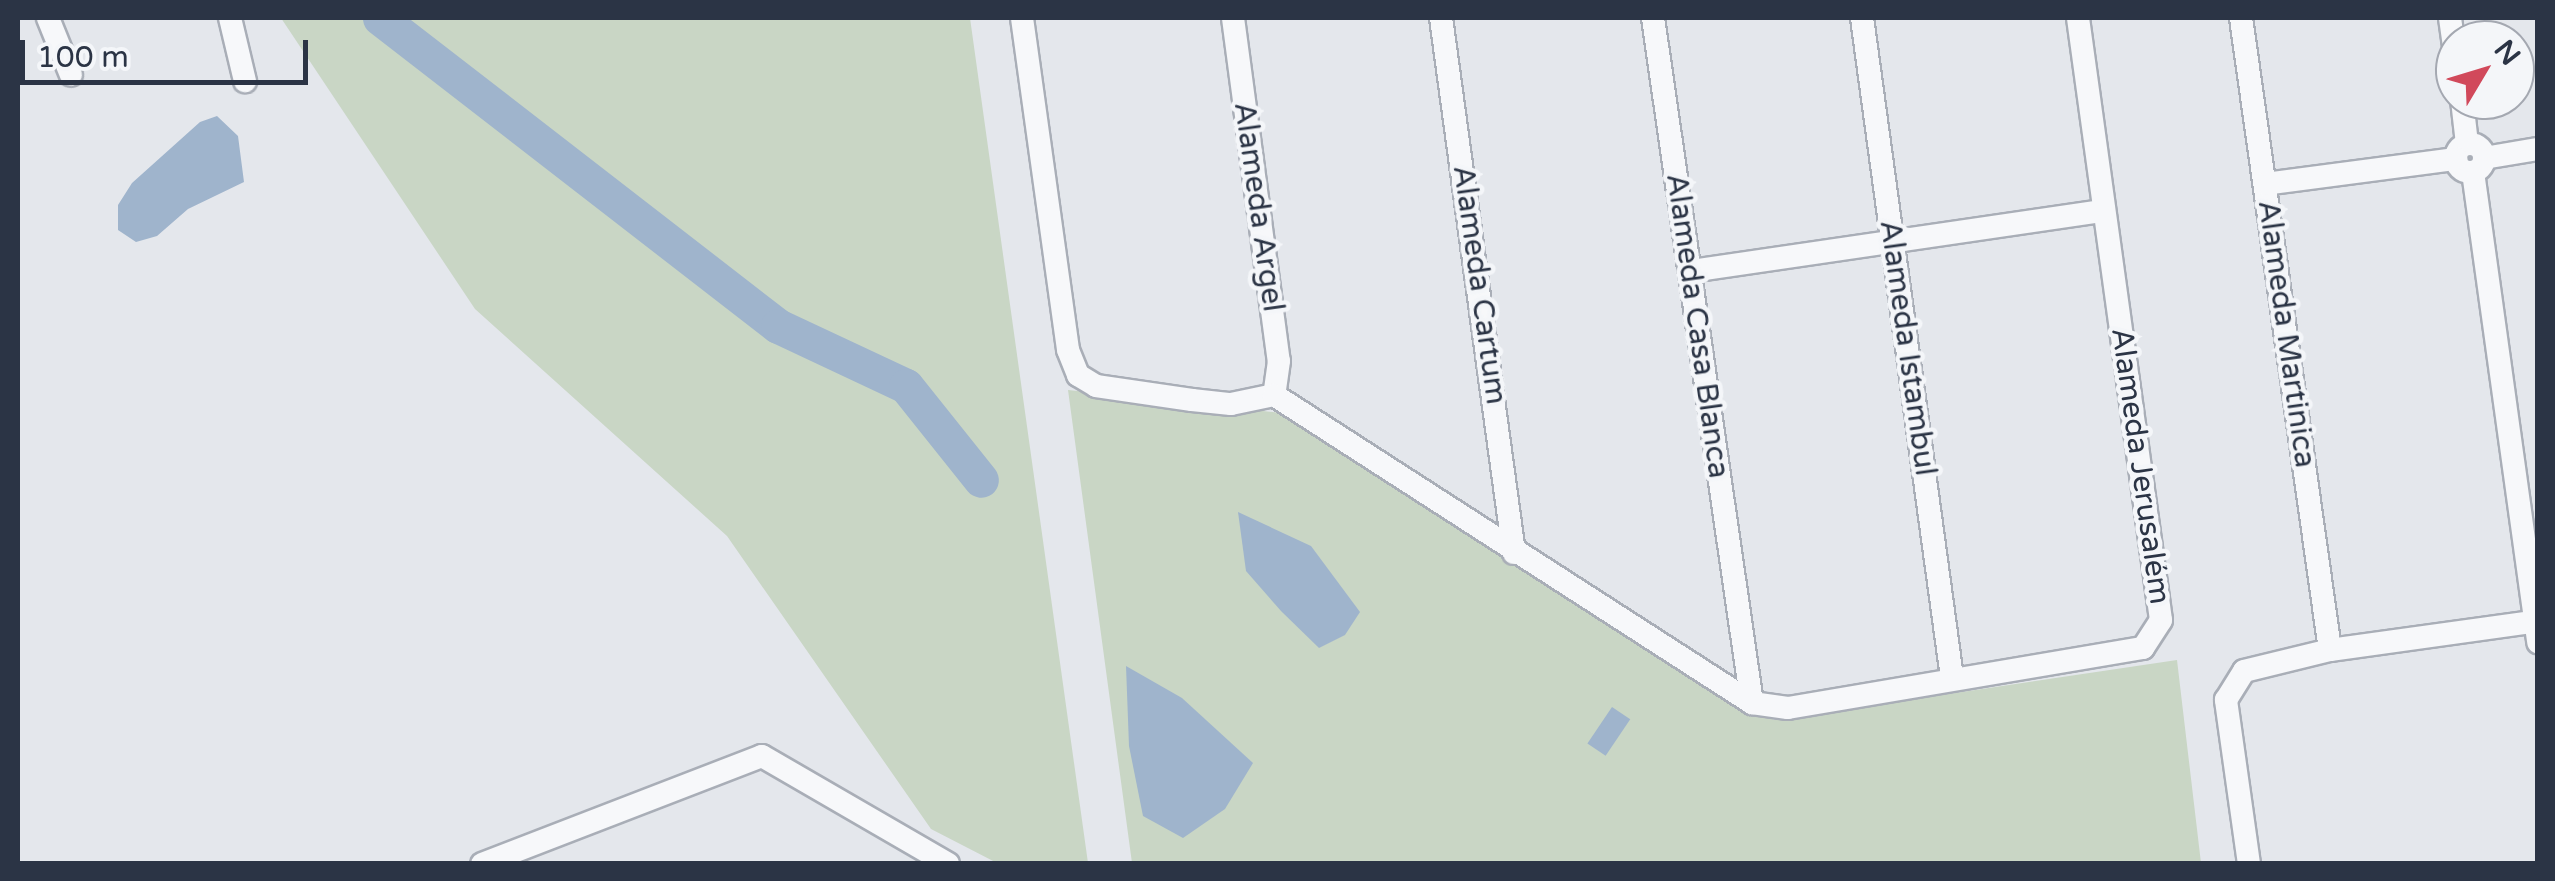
<!DOCTYPE html>
<html>
<head>
<meta charset="utf-8">
<style>
	body { margin:0 }
	#map { position:relative; width:2555px; height:881px; overflow:hidden; background:#e4e7ec; font-family:"Varela Round",sans-serif }
	div>[style] { position:absolute }
	.green>* { inset:0; background:#c9d6c5 }
	.water>* { inset:0; background:#9fb4cc; transform-origin:0 0 }
	.river>* { height:35px; margin:-17.5px; padding:0 17.5px; transform-origin:17.5px; border-radius:17.5px; background:#9fb4cc }
	.roads { filter:drop-shadow(2px 0 #a9aeb7) drop-shadow(-2px 0 #a9aeb7) drop-shadow(0 2px #a9aeb7) drop-shadow(0 -2px #a9aeb7) }
	.street>* { height:22px; margin:-11px; padding:0 11px; transform-origin:11px; border-radius:11px; background:#f7f8fa }
	.street>.ring { margin:-11px; padding:0; box-sizing:content-box; background:none; border:22px solid #f7f8fa; border-radius:50% }
	span { translate:-50% -50%; white-space:nowrap; text-align:center; line-height:1.15; -webkit-text-stroke:9px #f4f6f9; paint-order:stroke }
	.street-label { font-size:30px; color:#2b3445 }
	.frame { position:absolute; inset:0; border:20px solid #2b3445; pointer-events:none }
	.north { position:absolute; left:2435px; top:20px; width:100px; height:100px; box-sizing:border-box; background:#f4f6f9; border:2px solid #a4a8b1; border-radius:50%; rotate:52deg; font-size:28px; font-weight:700; line-height:40px; text-align:center; color:#2b3445 }
	.north::after { content:''; display:block; margin:auto; width:35px; height:45px; background:#d1495b; clip-path:polygon(50% 0,100% 100%,50% 72%,0 100%) }
	.scale { position:absolute; left:20px; top:40px; width:288px; height:45px; box-sizing:border-box; border:5px solid #2b3445; border-top:0; padding-left:12px; font-size:30px; line-height:35px; white-space:nowrap; color:#2b3445; -webkit-text-stroke:8px #f4f6f9; paint-order:stroke }
</style>
</head>
<body>
<div id="map">
	<div class="green">
		<div style="clip-path:polygon(281px 18px,970px 18px,1088px 863px,997px 863px,931px 829px,727px 536px,475px 309px)"></div>
		<div style="clip-path:polygon(1068px 390px,1282px 413px,1774px 720px,2177px 660px,2201px 863px,1132px 863px)"></div>
	</div>
	<div class="water">
		<div style="clip-path:polygon(217px 116px,238px 136px,244px 182px,188px 209px,157px 236px,136px 242px,118px 230px,118px 205px,132px 183px,200px 122px)"></div>
		<div style="clip-path:polygon(1238px 512px,1311px 546px,1360px 612px,1345px 635px,1319px 648px,1281px 611px,1246px 571px)"></div>
		<div style="clip-path:polygon(1126px 666px,1182px 698px,1253px 763px,1225px 809px,1183px 838px,1143px 816px,1129px 746px)"></div>
		<div style="left:1612px;top:707px;width:22px;height:44px;rotate:34deg"></div>
	</div>
	<div class="river">
		<div style="left:380px;top:18px;width:503px;rotate:37.74deg"></div>
		<div style="left:778px;top:326px;width:141px;rotate:25.1deg"></div>
		<div style="left:906px;top:386px;width:120px;rotate:51.4deg"></div>
	</div>
	<div class="roads">
		<div class="street">
			<div style="left:48px;top:18px;width:61px;rotate:68deg"></div>
			<div style="left:230px;top:18px;width:65px;rotate:76.6deg"></div>
			<div style="left:1022px;top:18px;width:335px;rotate:82.1deg"></div>
			<div style="left:1068px;top:350px;width:27px;rotate:68deg"></div>
			<div style="left:1078px;top:375px;width:21px;rotate:31deg"></div>
			<div style="left:1096px;top:386px;width:97px;rotate:8.3deg"></div>
			<div style="left:1192px;top:400px;width:39px;rotate:6deg"></div>
			<div style="left:1231px;top:404px;width:44px;rotate:-11.8deg"></div>
			<div style="left:1233px;top:18px;width:346px;rotate:82.4deg"></div>
			<div style="left:1279px;top:361px;width:34px;rotate:98deg"></div>
			<div style="left:1441px;top:18px;width:540px;rotate:82.23deg"></div>
			<div style="left:1653px;top:18px;width:692px;rotate:81.78deg"></div>
			<div style="left:1862px;top:18px;width:666px;rotate:82.23deg"></div>
			<div style="left:2241px;top:18px;width:638px;rotate:81.98deg"></div>
			<div style="left:2450px;top:18px;width:34px;rotate:82deg"></div>
			<div style="left:2462px;top:100px;width:44px;rotate:83.5deg"></div>
			<div class="ring" style="left:2456px;top:144px;width:6px;height:6px"></div>
			<div style="left:2484px;top:158px;width:55px;rotate:-9.5deg"></div>
			<div style="left:2473px;top:172px;width:475px;rotate:82.1deg"></div>
			<div style="left:2265px;top:184px;width:193px;rotate:-7.5deg"></div>
			<div style="left:1691px;top:271px;width:417px;rotate:-8.3deg"></div>
			<div style="left:1274px;top:395px;width:569px;rotate:32.8deg"></div>
			<div style="left:1752px;top:703px;width:36px;rotate:8deg"></div>
			<div style="left:1788px;top:708px;width:360px;rotate:-9.6deg"></div>
			<div style="left:2143px;top:648px;width:33px;rotate:-57deg"></div>
			<div style="left:2161px;top:620px;width:608px;rotate:-97.85deg"></div>
			<div style="left:482px;top:864px;width:300px;rotate:-21.1deg"></div>
			<div style="left:762px;top:756px;width:215px;rotate:30.1deg"></div>
			<div style="left:2249px;top:864px;width:166px;rotate:-98deg"></div>
			<div style="left:2226px;top:700px;width:34px;rotate:-58deg"></div>
			<div style="left:2244px;top:671px;width:89px;rotate:-13.7deg"></div>
			<div style="left:2330px;top:650px;width:210px;rotate:-7.9deg"></div>
		</div>
	</div>
	<div class="street-label">
		<span style="left:1258px;top:207px;rotate:82deg">Alameda Argel</span>
		<span style="left:1479px;top:285px;rotate:82deg">Alameda Cartum</span>
		<span style="left:1697px;top:326px;rotate:82deg">Alameda Casa Blanca</span>
		<span style="left:2286px;top:334px;rotate:82deg">Alameda Martinica</span>
		<span style="left:1907px;top:348px;rotate:82deg">Alameda Istambul</span>
		<span style="left:2140px;top:466px;rotate:82deg">Alameda Jerusalém</span>
	</div>
	<div class="frame"></div>
	<div class="north">N</div>
	<div class="scale">100 m</div>
</div>
</body>
</html>
